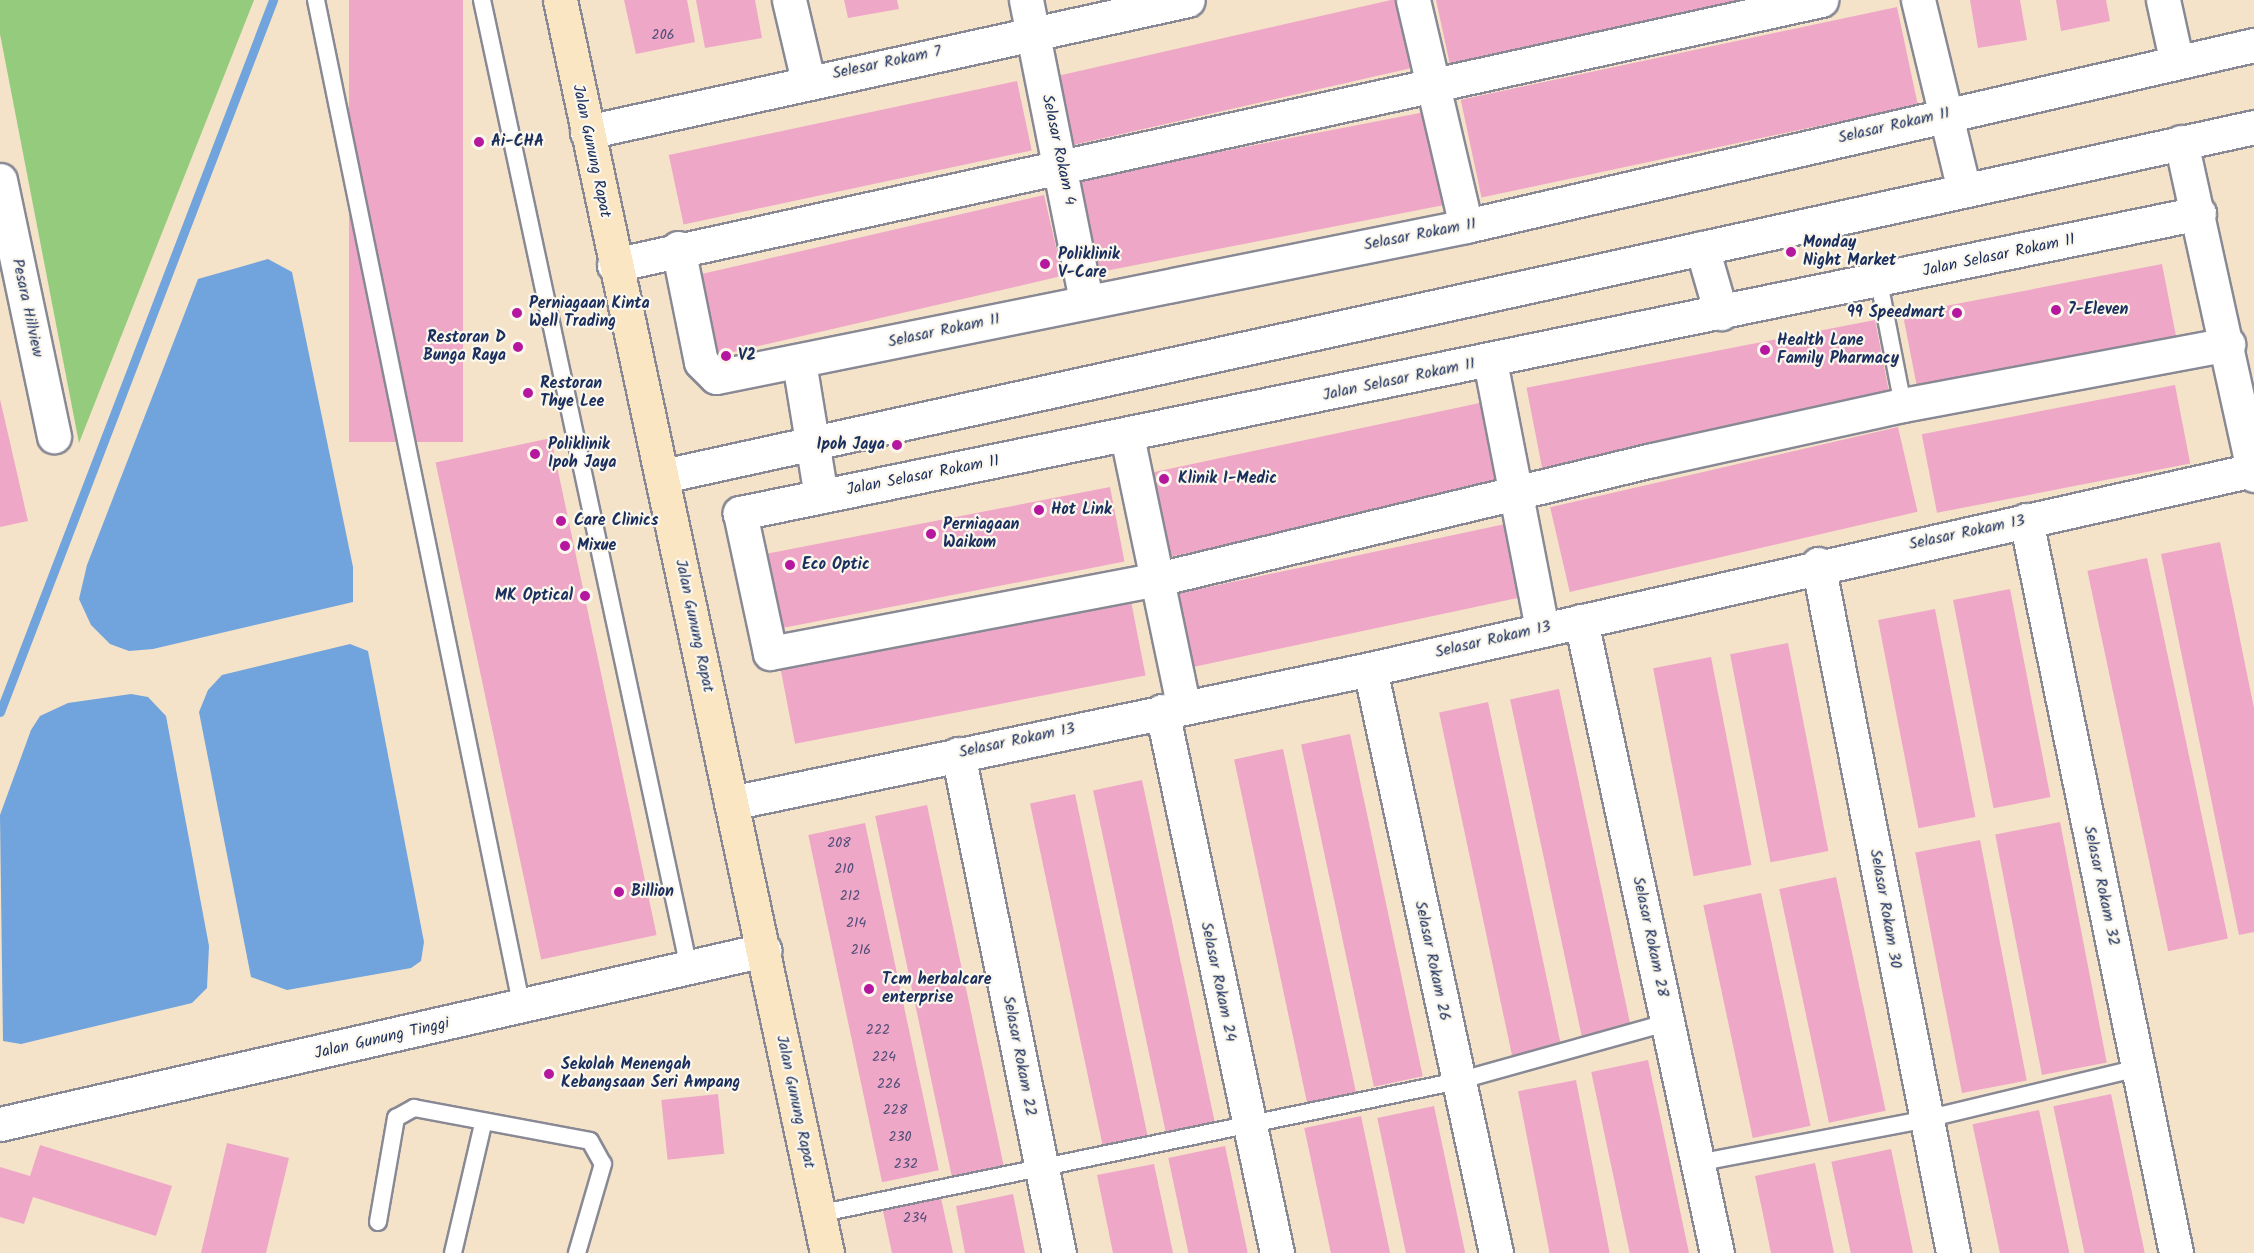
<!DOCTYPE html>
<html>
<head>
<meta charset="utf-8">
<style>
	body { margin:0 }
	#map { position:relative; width:2254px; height:1253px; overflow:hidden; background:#f4e3c9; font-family:Kalam,sans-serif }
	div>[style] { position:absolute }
	.green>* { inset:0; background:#95cb7d }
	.water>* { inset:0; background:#71a3dc }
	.stream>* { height:9px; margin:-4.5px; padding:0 4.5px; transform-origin:4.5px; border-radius:4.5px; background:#71a3dc }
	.building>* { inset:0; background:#efa7c7; transform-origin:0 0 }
	.roads { filter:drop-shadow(2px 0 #888994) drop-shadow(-2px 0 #888994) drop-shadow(0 2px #888994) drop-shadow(0 -2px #888994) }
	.lane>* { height:16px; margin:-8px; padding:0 8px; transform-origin:8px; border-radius:8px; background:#fff }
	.street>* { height:33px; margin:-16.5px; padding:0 16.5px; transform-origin:16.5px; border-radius:16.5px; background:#fff }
	.secondary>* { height:33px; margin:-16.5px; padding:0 16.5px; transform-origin:16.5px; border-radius:16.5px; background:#fbe6c4 }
	.dots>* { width:16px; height:16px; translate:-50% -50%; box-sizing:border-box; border:3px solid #fbf7ec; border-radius:50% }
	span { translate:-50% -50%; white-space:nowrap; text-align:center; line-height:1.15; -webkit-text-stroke:4.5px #fbf7ec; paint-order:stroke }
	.number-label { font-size:14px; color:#504d78 }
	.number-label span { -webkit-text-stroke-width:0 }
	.street-label { font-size:16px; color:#1b2f5e }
	.poi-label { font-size:16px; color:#1b2f5e; font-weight:700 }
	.left { translate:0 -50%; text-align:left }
	.right { translate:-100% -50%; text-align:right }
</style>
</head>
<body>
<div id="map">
	<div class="green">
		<div style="clip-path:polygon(0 0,254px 0,79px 443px,0 34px)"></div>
	</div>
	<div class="water">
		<div style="clip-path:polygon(268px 259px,292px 272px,353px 567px,353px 602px,153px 649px,129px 651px,110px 644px,91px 625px,79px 599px,87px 565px,198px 279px)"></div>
		<div style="clip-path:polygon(350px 644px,368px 651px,424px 942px,421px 961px,411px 968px,287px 990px,251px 977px,199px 712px,208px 690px,222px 675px)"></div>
		<div style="clip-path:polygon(131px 694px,148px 697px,166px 716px,209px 946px,207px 988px,192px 1003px,21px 1044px,3px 1041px,0 815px,31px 730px,40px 716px,68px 703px)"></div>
	</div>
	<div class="stream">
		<div style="left:0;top:712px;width:763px;rotate:-69.02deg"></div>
	</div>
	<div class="building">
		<div style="left:349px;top:0;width:114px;height:442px"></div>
		<div style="clip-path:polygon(624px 0,687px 0,695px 42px,636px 54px)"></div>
		<div style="clip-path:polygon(696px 0,755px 0,762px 38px,705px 48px)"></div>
		<div style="clip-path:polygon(844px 0,897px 0,899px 9px,848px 18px)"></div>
		<div style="clip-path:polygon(1391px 0,1401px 0,1416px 67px,1069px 146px,1053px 77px)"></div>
		<div style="clip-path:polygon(1436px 0,1755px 0,1450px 65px)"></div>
		<div style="clip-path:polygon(1970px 0,2020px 0,2027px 40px,1978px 48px)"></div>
		<div style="clip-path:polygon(2056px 0,2106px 0,2110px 21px,2061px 31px)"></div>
		<div style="left:1897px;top:7px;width:100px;height:446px;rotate:78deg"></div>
		<div style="left:1017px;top:81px;width:71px;height:356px;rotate:78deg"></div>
		<div style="left:1430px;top:111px;width:95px;height:356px;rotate:79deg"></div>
		<div style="left:1044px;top:195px;width:83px;height:356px;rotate:77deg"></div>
		<div style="left:2162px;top:264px;width:76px;height:264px;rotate:79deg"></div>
		<div style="left:1875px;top:320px;width:84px;height:355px;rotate:79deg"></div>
		<div style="left:2175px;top:385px;width:80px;height:258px;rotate:79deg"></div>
		<div style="clip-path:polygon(0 399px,28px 521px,0 527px)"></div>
		<div style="left:1489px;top:401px;width:86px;height:348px;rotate:78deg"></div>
		<div style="left:1898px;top:427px;width:87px;height:357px;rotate:77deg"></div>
		<div style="left:551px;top:438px;width:508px;height:118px;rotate:78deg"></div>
		<div style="left:1110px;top:487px;width:76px;height:351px;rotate:79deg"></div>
		<div style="left:1510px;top:523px;width:75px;height:340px;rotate:78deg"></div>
		<div style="clip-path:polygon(2220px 542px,2254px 708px,2254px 932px,2239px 935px,2161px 554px)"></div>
		<div style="left:2147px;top:558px;width:389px;height:61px;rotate:78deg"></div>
		<div style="left:2010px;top:589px;width:212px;height:58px;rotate:79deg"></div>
		<div style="left:1131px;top:601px;width:76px;height:357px;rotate:79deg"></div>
		<div style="left:1935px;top:609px;width:212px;height:58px;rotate:79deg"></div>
		<div style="left:1788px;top:643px;width:212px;height:59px;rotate:79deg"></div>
		<div style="left:1711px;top:657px;width:212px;height:59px;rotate:79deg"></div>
		<div style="left:1559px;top:689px;width:350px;height:50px;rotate:78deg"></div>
		<div style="left:1488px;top:702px;width:351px;height:50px;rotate:78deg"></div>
		<div style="left:1350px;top:734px;width:350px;height:50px;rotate:78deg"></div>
		<div style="left:1283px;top:749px;width:351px;height:50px;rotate:78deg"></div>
		<div style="left:1142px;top:780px;width:350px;height:50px;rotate:78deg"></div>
		<div style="left:1075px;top:794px;width:354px;height:46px;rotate:78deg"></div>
		<div style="left:927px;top:805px;width:373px;height:53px;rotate:78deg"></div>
		<div style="left:2060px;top:822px;width:245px;height:66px;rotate:79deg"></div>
		<div style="left:865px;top:823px;width:355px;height:58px;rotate:78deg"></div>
		<div style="left:1980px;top:840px;width:245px;height:66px;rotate:79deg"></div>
		<div style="left:1836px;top:877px;width:239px;height:58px;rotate:78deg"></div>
		<div style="left:1761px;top:893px;width:238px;height:59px;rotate:78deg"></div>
		<div style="left:1648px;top:1060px;width:197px;height:58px;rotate:78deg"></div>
		<div style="left:1576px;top:1080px;width:177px;height:59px;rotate:79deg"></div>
		<div style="left:718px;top:1094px;width:60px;height:57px;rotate:84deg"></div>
		<div style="left:2111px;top:1094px;width:162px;height:59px;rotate:78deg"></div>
		<div style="left:1434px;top:1106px;width:150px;height:58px;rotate:78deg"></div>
		<div style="left:2039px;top:1110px;width:146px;height:68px;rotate:78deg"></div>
		<div style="left:1361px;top:1116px;width:140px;height:58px;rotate:78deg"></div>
		<div style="clip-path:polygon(227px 1143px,289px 1158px,266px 1253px,201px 1253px)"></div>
		<div style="clip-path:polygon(40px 1145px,172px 1186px,156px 1236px,33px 1197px,24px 1224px,0 1217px,0 1167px,30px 1176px)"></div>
		<div style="left:1225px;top:1146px;width:109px;height:58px;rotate:78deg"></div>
		<div style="left:1891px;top:1149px;width:106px;height:61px;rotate:78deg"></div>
		<div style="clip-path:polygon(1815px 1163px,1834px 1253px,1771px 1253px,1755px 1176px)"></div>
		<div style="clip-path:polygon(1154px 1164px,1173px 1253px,1113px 1253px,1097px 1175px)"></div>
		<div style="clip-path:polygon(1013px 1194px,1025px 1253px,965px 1253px,956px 1206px)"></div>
		<div style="clip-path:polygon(941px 1198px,953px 1253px,892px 1253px,883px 1211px)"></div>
	</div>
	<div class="roads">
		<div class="lane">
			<div style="left:316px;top:0;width:1029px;rotate:78.45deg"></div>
			<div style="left:482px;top:0;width:990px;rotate:77.93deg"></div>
			<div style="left:1879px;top:282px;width:125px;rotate:79deg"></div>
			<div style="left:1697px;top:1163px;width:229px;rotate:-10.8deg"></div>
			<div style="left:1922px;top:1120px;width:223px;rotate:-13.5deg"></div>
			<div style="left:818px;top:1214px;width:654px;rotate:-11.74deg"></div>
			<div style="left:1458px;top:1081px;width:219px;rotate:-15.6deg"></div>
			<div style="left:378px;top:1222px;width:106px;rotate:-80.2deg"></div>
			<div style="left:396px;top:1118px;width:21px;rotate:-29deg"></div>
			<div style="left:414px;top:1108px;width:179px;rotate:10.6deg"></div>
			<div style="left:590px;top:1141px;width:26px;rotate:61deg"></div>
			<div style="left:603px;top:1164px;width:93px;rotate:106.3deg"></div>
			<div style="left:453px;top:1253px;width:132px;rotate:-76.9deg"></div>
		</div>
		<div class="street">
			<div style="left:789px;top:0;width:83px;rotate:76.8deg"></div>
			<div style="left:1026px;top:0;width:307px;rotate:78.7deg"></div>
			<div style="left:1413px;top:0;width:232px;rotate:76.8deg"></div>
			<div style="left:1918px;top:0;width:195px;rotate:76.4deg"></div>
			<div style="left:2163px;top:0;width:60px;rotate:77.6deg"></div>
			<div style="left:587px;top:132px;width:615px;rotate:-12.39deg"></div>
			<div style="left:2181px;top:142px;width:341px;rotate:77.6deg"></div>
			<div style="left:0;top:180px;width:262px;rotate:78.1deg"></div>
			<div style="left:2199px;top:213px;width:1490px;rotate:168.38deg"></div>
			<div style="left:740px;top:513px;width:143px;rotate:77.9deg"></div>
			<div style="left:770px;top:653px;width:395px;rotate:-10.8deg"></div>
			<div style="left:1158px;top:579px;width:508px;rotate:-13.54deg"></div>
			<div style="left:1652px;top:460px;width:257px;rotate:-12.4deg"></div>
			<div style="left:1903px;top:405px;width:331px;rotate:-10.6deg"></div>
			<div style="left:678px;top:248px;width:116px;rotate:78.6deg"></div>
			<div style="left:701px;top:362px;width:21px;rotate:45deg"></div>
			<div style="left:716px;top:377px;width:765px;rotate:-11.38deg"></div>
			<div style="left:1466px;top:226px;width:809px;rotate:-12.94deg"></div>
			<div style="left:1702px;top:248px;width:68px;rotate:73.7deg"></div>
			<div style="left:614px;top:265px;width:1236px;rotate:-12.38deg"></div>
			<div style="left:1490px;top:361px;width:272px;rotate:79deg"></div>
			<div style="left:799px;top:362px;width:136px;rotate:80.7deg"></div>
			<div style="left:1127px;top:436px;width:275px;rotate:78.2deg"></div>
			<div style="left:663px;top:476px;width:1629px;rotate:-12.37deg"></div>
			<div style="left:2026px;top:520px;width:748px;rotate:78.43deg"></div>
			<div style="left:1818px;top:564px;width:702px;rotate:78.91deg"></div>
			<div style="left:1581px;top:621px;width:646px;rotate:77.86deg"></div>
			<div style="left:1370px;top:669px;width:597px;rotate:77.82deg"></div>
			<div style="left:1162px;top:711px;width:554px;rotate:78.02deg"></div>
			<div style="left:958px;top:754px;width:509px;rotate:78.56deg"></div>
			<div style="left:731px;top:803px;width:653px;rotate:-11.84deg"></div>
			<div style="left:1370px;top:669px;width:905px;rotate:-12.7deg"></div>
			<div style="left:0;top:1124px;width:784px;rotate:-12.83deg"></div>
		</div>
		<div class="secondary">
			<div style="left:560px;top:0;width:1281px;rotate:77.97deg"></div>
		</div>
	</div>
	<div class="dots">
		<div style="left:479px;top:142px;background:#b5179e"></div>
		<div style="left:1791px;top:252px;background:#b5179e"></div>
		<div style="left:1045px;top:264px;background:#b5179e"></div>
		<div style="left:2056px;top:310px;background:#b5179e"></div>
		<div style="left:517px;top:313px;background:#b5179e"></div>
		<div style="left:1957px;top:313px;background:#b5179e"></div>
		<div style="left:518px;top:347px;background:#b5179e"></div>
		<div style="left:1765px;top:350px;background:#b5179e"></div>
		<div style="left:726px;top:356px;background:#b5179e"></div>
		<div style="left:528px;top:393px;background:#b5179e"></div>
		<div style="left:897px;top:445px;background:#b5179e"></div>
		<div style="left:535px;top:454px;background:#b5179e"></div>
		<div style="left:1164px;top:479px;background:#b5179e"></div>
		<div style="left:1039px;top:510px;background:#b5179e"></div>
		<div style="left:561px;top:521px;background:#b5179e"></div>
		<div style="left:931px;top:534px;background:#b5179e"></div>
		<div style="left:565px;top:546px;background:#b5179e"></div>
		<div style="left:790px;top:565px;background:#b5179e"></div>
		<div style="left:585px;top:596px;background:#b5179e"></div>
		<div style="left:619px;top:892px;background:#b5179e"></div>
		<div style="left:869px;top:989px;background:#b5179e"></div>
		<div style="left:549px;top:1074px;background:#b5179e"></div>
	</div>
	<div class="number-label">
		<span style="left:663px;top:35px">206</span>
		<span style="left:839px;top:843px">208</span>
		<span style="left:844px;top:869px">210</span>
		<span style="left:850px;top:896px">212</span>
		<span style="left:856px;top:923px">214</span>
		<span style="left:861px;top:950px">216</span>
		<span style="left:878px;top:1030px">222</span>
		<span style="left:884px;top:1057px">224</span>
		<span style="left:889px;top:1084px">226</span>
		<span style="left:895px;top:1110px">228</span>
		<span style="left:900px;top:1137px">230</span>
		<span style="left:906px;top:1164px">232</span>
		<span style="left:915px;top:1218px">234</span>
	</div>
	<div class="street-label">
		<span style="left:887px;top:63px;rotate:-12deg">Selesar Rokam 7</span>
		<span style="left:1894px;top:126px;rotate:-13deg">Selasar Rokam 11</span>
		<span style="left:1058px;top:150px;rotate:78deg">Selasar Rokam 4</span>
		<span style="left:591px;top:151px;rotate:78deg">Jalan Gunung Rapat</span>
		<span style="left:1420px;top:235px;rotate:-11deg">Selasar Rokam 11</span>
		<span style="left:1999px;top:256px;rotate:-12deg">Jalan Selasar Rokam 11</span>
		<span style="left:27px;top:308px;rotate:78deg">Pesara Hillview</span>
		<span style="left:944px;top:331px;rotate:-12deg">Selasar Rokam 11</span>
		<span style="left:1399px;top:380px;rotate:-12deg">Jalan Selasar Rokam 11</span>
		<span style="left:923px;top:476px;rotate:-11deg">Jalan Selasar Rokam 11</span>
		<span style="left:1967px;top:533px;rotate:-12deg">Selasar Rokam 13</span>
		<span style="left:694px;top:626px;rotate:78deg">Jalan Gunung Rapat</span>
		<span style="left:1493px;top:640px;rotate:-13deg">Selasar Rokam 13</span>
		<span style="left:1017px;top:741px;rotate:-12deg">Selasar Rokam 13</span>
		<span style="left:2101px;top:886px;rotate:78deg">Selasar Rokam 32</span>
		<span style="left:1885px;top:909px;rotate:80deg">Selasar Rokam 30</span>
		<span style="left:1650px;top:937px;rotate:78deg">Selasar Rokam 28</span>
		<span style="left:1432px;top:961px;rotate:78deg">Selasar Rokam 26</span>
		<span style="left:1218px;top:982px;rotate:78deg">Selasar Rokam 24</span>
		<span style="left:382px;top:1039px;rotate:-13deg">Jalan Gunung Tinggi</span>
		<span style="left:1019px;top:1056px;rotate:79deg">Selasar Rokam 22</span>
		<span style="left:795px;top:1102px;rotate:78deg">Jalan Gunung Rapat</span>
	</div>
	<div class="poi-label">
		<span class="left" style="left:491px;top:142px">Ai-CHA</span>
		<span class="left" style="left:1803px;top:252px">Monday<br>Night Market</span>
		<span class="left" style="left:1058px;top:264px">Poliklinik<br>V-Care</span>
		<span class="left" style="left:529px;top:313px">Perniagaan Kinta<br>Well Trading</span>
		<span class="left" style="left:2068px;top:310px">7-Eleven</span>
		<span class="right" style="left:1945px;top:313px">99 Speedmart</span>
		<span class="right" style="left:506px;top:347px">Restoran D<br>Bunga Raya</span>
		<span class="left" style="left:1777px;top:350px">Health Lane<br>Family Pharmacy</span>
		<span class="left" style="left:738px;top:356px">V2</span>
		<span class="left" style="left:540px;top:393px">Restoran<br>Thye Lee</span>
		<span class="left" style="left:548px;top:454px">Poliklinik<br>Ipoh Jaya</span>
		<span class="right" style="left:885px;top:445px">Ipoh Jaya</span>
		<span class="left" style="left:1178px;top:479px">Klinik I-Medic</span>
		<span class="left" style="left:1051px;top:510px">Hot Link</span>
		<span class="left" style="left:574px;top:521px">Care Clinics</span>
		<span class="left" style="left:943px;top:534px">Perniagaan<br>Waikom</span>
		<span class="left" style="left:577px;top:546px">Mixue</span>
		<span class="left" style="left:802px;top:565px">Eco Optic</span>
		<span class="right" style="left:573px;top:596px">MK Optical</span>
		<span class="left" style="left:631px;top:892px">Billion</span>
		<span class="left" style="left:882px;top:989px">Tcm herbalcare<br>enterprise</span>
		<span class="left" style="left:561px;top:1074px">Sekolah Menengah<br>Kebangsaan Seri Ampang</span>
	</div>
</div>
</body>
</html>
